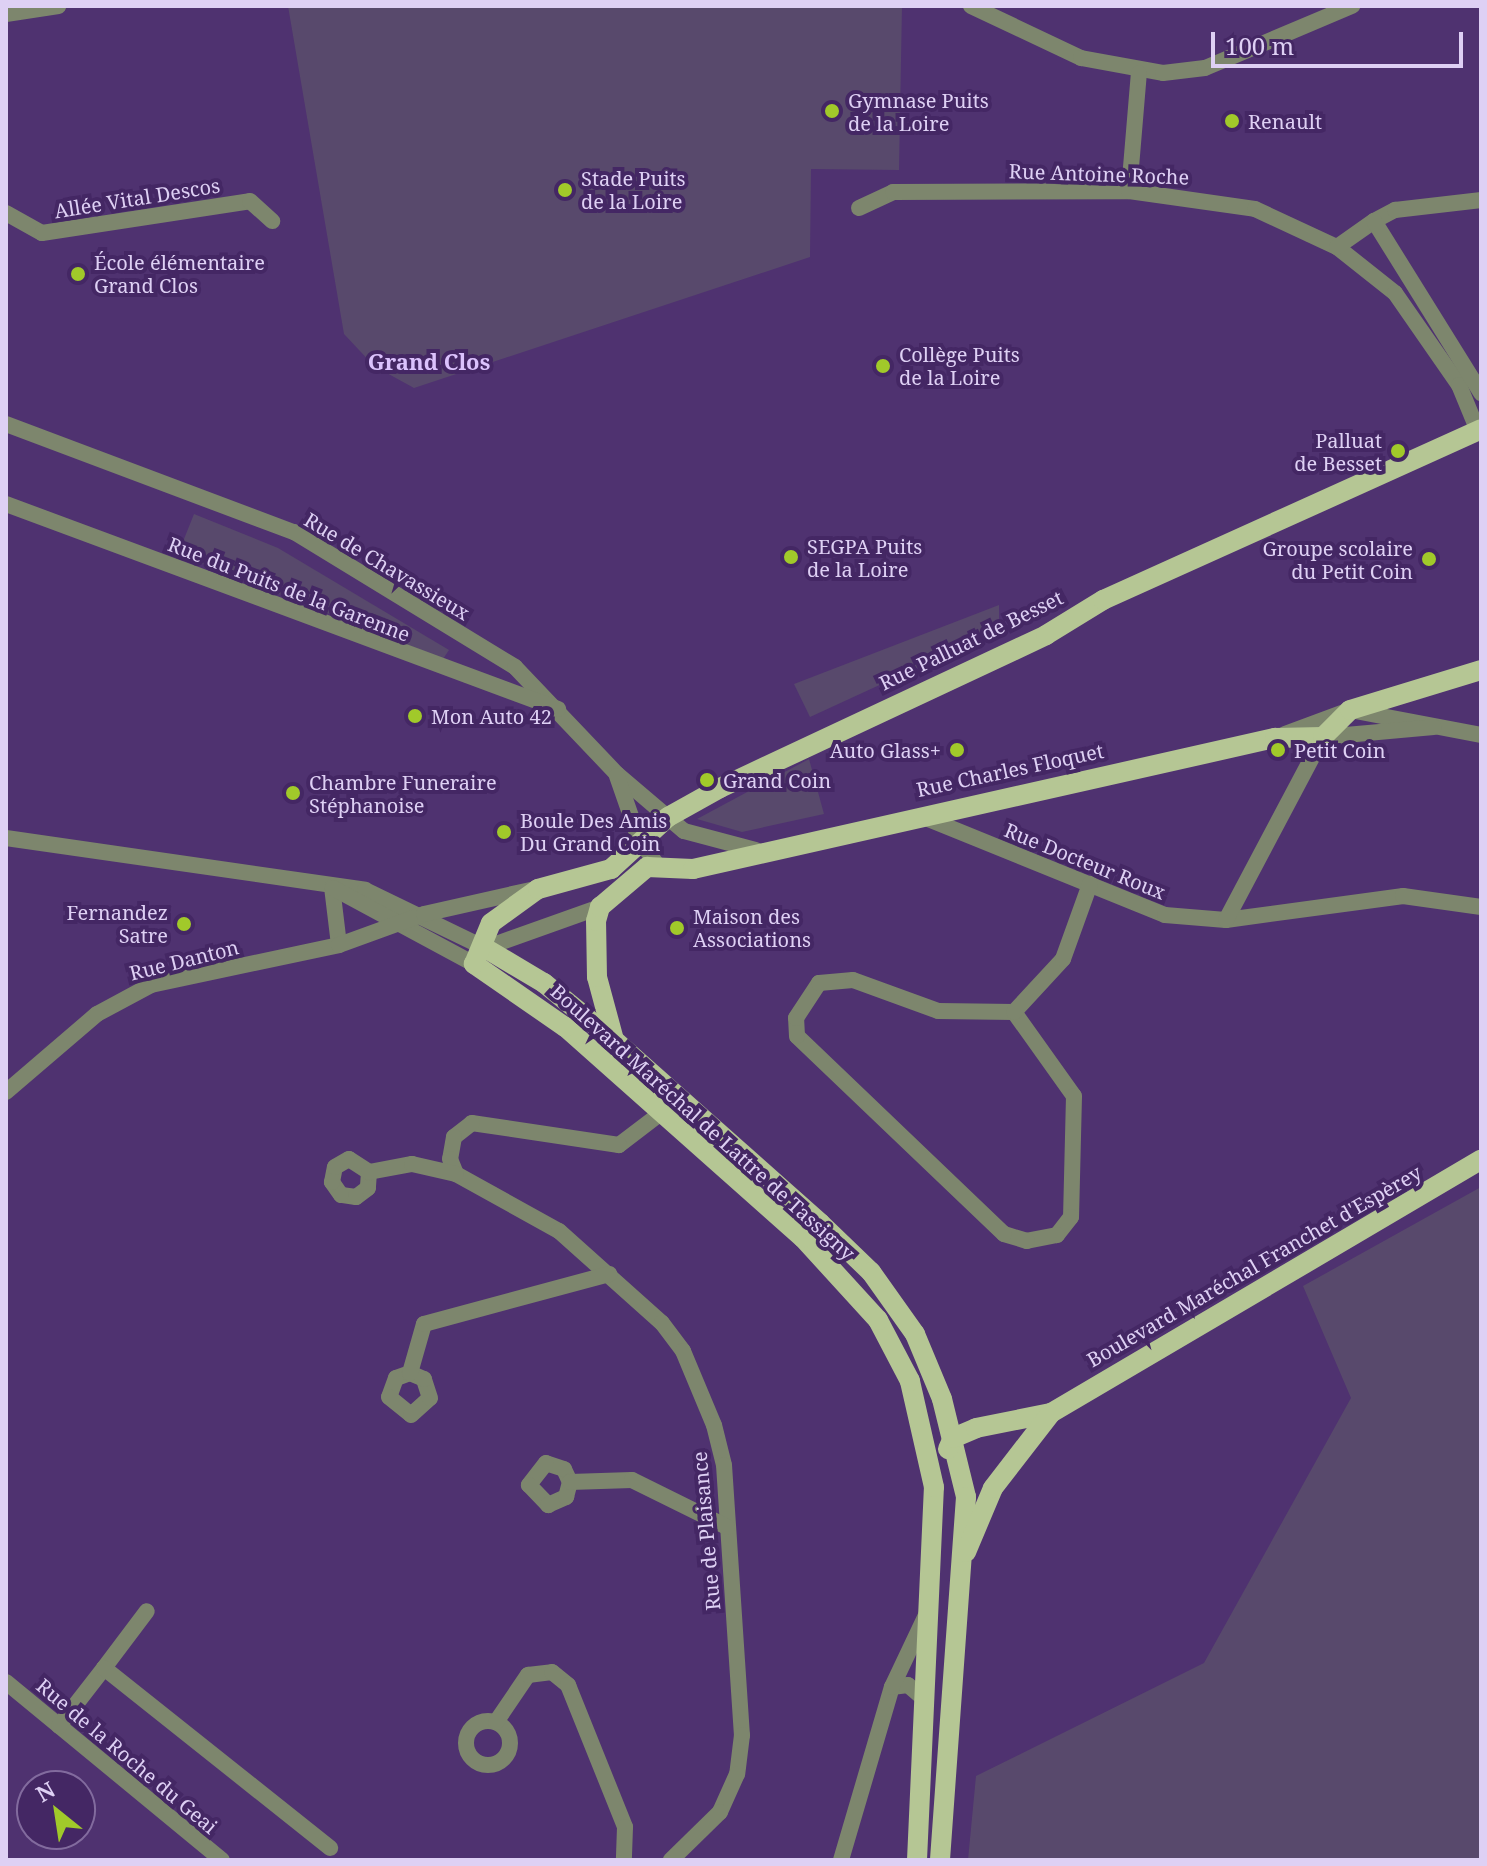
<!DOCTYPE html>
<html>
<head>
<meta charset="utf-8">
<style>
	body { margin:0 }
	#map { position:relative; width:1487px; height:1866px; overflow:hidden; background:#4f3270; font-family:"Noto Serif",serif }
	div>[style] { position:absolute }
	.green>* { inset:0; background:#58496c }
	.minor>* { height:16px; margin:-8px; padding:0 8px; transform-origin:8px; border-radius:8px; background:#7d866d }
	.minor>.ring { margin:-8px; padding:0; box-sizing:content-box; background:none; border:16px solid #7d866d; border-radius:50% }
	.major>* { height:20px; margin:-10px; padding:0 10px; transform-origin:10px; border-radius:10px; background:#b5c694 }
	.dots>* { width:22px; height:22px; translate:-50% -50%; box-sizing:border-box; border:4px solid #442764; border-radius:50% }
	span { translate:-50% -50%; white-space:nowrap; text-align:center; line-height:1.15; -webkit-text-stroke:8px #442764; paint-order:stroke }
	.poi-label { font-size:20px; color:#ded0f4 }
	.left { translate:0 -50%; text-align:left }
	.right { translate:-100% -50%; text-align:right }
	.street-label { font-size:20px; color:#ded0f4 }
	.neighbourhood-label { font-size:22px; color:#dbc2fd; font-weight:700 }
	.frame { position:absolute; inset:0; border:8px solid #ded0f4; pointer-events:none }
	.north { position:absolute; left:16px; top:1770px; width:80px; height:80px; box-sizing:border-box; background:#442764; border:2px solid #826b9e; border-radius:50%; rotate:330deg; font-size:22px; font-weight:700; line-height:32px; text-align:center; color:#ded0f4 }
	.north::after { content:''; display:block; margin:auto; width:28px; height:36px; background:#a1c92a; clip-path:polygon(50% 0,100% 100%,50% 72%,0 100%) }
	.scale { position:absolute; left:1211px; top:32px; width:252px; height:36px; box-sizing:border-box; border:4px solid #ded0f4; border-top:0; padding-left:10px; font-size:24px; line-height:28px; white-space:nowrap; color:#ded0f4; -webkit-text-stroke:6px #442764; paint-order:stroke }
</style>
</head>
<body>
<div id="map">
	<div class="green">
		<div style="clip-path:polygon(288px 6px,902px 6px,899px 170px,811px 169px,810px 257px,414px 388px,374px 366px,344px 334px)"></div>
		<div style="clip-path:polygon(194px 514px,278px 548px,449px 650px,443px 659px,178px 554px)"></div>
		<div style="clip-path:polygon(999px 605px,999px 630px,810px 717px,794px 684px)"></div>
		<div style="clip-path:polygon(809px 759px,824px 814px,742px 832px,697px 819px)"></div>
		<div style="clip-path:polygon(1481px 1187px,1481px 1860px,968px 1860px,976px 1776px,1204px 1663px,1351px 1398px,1303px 1286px)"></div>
	</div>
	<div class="minor">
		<div style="left:971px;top:6px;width:122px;rotate:25.3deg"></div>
		<div style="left:1081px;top:58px;width:83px;rotate:10.4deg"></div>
		<div style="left:1163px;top:73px;width:42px;rotate:-6.8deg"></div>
		<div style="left:1205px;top:68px;width:160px;rotate:-22.9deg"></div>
		<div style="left:6px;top:14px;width:53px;rotate:-8.7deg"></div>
		<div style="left:1129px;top:191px;width:118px;rotate:-85.2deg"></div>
		<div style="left:859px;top:208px;width:38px;rotate:-25deg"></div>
		<div style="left:893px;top:192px;width:236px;rotate:-0.2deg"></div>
		<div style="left:1129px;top:191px;width:127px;rotate:8.1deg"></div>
		<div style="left:1255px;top:209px;width:90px;rotate:24.9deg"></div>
		<div style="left:1337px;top:247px;width:74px;rotate:38.4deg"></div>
		<div style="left:1395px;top:293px;width:112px;rotate:55.2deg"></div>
		<div style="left:1459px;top:385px;width:50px;rotate:67.6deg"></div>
		<div style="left:6px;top:213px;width:41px;rotate:29.1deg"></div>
		<div style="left:42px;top:233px;width:210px;rotate:-8.7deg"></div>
		<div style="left:250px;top:201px;width:30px;rotate:42deg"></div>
		<div style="left:1374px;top:221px;width:24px;rotate:-28deg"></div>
		<div style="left:1395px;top:210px;width:87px;rotate:-6.6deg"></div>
		<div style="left:1337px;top:247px;width:45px;rotate:-35.1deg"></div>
		<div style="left:1374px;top:221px;width:203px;rotate:58.1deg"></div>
		<div style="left:6px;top:424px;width:308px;rotate:20.6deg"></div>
		<div style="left:294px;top:532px;width:259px;rotate:31.4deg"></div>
		<div style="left:515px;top:667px;width:148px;rotate:46.4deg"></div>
		<div style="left:617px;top:774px;width:88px;rotate:40.4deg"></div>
		<div style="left:684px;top:831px;width:74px;rotate:14.8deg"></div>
		<div style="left:6px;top:504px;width:589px;rotate:20.37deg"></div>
		<div style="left:1285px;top:734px;width:69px;rotate:-20.3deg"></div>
		<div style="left:1350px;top:710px;width:133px;rotate:10.8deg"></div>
		<div style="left:617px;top:776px;width:67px;rotate:70.8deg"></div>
		<div style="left:639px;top:839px;width:33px;rotate:55deg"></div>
		<div style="left:921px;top:816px;width:263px;rotate:22.1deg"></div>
		<div style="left:1165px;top:915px;width:61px;rotate:4.7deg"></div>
		<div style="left:1226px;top:920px;width:179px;rotate:-7.7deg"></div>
		<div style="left:1403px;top:896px;width:79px;rotate:8deg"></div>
		<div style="left:6px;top:838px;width:363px;rotate:8.2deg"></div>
		<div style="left:365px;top:890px;width:133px;rotate:25.8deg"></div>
		<div style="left:485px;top:948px;width:122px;rotate:-19.6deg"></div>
		<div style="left:332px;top:887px;width:58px;rotate:83.1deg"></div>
		<div style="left:333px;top:888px;width:160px;rotate:28.3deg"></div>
		<div style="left:1226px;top:920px;width:207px;rotate:-62.1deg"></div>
		<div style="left:1323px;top:737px;width:111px;rotate:-5.1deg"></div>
		<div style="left:1014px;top:1012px;width:103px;rotate:54.5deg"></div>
		<div style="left:1074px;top:1096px;width:121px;rotate:91.4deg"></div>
		<div style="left:1071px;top:1217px;width:23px;rotate:128deg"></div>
		<div style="left:1057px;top:1235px;width:31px;rotate:169deg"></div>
		<div style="left:1027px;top:1241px;width:24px;rotate:-163deg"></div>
		<div style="left:1004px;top:1234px;width:286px;rotate:-136.3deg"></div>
		<div style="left:797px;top:1036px;width:18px;rotate:-93deg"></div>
		<div style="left:796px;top:1018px;width:42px;rotate:-56.7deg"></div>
		<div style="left:819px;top:983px;width:34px;rotate:-5deg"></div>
		<div style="left:853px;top:980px;width:90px;rotate:20deg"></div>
		<div style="left:938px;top:1011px;width:76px;rotate:0.8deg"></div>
		<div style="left:1014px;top:1012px;width:72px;rotate:-47.2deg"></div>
		<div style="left:1063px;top:959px;width:80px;rotate:-70.2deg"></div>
		<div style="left:6px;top:1092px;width:120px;rotate:-40.6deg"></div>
		<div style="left:97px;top:1014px;width:61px;rotate:-28.2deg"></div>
		<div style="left:151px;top:985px;width:192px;rotate:-12deg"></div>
		<div style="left:339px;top:945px;width:90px;rotate:-20deg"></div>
		<div style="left:424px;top:914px;width:114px;rotate:-12.7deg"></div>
		<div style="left:661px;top:1113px;width:53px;rotate:142.7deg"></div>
		<div style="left:619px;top:1145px;width:149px;rotate:-171.5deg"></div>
		<div style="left:472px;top:1123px;width:23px;rotate:142deg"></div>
		<div style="left:454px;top:1137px;width:22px;rotate:100deg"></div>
		<div style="left:450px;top:1159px;width:16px;rotate:68deg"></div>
		<div style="left:456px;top:1174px;width:118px;rotate:29deg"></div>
		<div style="left:559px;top:1231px;width:138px;rotate:41.8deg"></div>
		<div style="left:662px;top:1323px;width:35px;rotate:53deg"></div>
		<div style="left:683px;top:1351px;width:80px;rotate:67.3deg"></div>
		<div style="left:714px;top:1425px;width:41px;rotate:76deg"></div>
		<div style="left:724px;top:1465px;width:271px;rotate:86.2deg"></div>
		<div style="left:742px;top:1735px;width:39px;rotate:97deg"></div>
		<div style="left:737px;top:1774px;width:42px;rotate:114.1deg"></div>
		<div style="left:720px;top:1812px;width:69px;rotate:135.6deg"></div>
		<div style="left:369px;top:1172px;width:16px;rotate:94deg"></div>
		<div style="left:368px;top:1188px;width:15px;rotate:143deg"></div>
		<div style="left:356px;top:1197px;width:15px;rotate:-172deg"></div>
		<div style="left:341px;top:1195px;width:16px;rotate:-125deg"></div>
		<div style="left:332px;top:1182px;width:15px;rotate:-79deg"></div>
		<div style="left:335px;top:1167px;width:16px;rotate:-30deg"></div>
		<div style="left:349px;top:1159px;width:24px;rotate:33deg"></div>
		<div style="left:369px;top:1172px;width:44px;rotate:-10.5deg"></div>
		<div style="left:412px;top:1164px;width:45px;rotate:12.8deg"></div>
		<div style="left:410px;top:1373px;width:15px;rotate:160deg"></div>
		<div style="left:396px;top:1378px;width:20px;rotate:110deg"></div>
		<div style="left:389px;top:1397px;width:28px;rotate:39deg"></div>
		<div style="left:411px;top:1415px;width:25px;rotate:-42deg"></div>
		<div style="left:430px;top:1398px;width:20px;rotate:-108deg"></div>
		<div style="left:424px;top:1379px;width:15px;rotate:-157deg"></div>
		<div style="left:410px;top:1373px;width:51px;rotate:-74.1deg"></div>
		<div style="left:424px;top:1324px;width:192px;rotate:-15.1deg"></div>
		<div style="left:570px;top:1482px;width:14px;rotate:-115deg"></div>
		<div style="left:564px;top:1469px;width:19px;rotate:-162deg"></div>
		<div style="left:546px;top:1463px;width:28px;rotate:128deg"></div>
		<div style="left:529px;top:1485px;width:28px;rotate:46deg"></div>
		<div style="left:548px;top:1505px;width:20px;rotate:-24deg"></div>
		<div style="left:566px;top:1497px;width:16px;rotate:-75deg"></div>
		<div style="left:570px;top:1482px;width:62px;rotate:-1.8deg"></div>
		<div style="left:632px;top:1480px;width:106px;rotate:26.3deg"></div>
		<div style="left:104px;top:1668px;width:71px;rotate:-53deg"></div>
		<div style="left:6px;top:1682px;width:280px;rotate:39.5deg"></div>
		<div style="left:892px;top:1687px;width:16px;rotate:-7deg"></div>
		<div style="left:908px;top:1685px;width:21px;rotate:41deg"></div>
		<div class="ring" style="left:466px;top:1721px;width:28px;height:28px"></div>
		<div style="left:496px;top:1722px;width:57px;rotate:-55.8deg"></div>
		<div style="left:528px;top:1675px;width:24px;rotate:-7deg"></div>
		<div style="left:552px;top:1672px;width:21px;rotate:39deg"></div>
		<div style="left:568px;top:1685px;width:153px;rotate:68.1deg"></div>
		<div style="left:625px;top:1827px;width:33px;rotate:92deg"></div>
		<div style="left:59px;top:1726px;width:73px;rotate:-52.2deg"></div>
		<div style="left:104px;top:1668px;width:289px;rotate:38.5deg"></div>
		<div style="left:841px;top:1860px;width:180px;rotate:-73.6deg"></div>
		<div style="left:892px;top:1687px;width:82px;rotate:-64.7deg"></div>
	</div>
	<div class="major">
		<div style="left:485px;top:948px;width:69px;rotate:30.7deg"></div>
		<div style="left:544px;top:983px;width:90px;rotate:39.2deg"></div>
		<div style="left:614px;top:1040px;width:276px;rotate:41.6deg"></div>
		<div style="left:820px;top:1223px;width:71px;rotate:43.9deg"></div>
		<div style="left:871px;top:1272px;width:76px;rotate:54.6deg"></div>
		<div style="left:915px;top:1334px;width:70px;rotate:67.4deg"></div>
		<div style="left:942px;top:1399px;width:101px;rotate:76.2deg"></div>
		<div style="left:966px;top:1497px;width:364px;rotate:94.1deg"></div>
		<div style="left:614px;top:1040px;width:65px;rotate:-105.1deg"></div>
		<div style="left:597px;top:977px;width:56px;rotate:-91deg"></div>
		<div style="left:596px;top:921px;width:15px;rotate:-74deg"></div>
		<div style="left:600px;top:907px;width:62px;rotate:-40.4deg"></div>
		<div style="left:647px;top:867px;width:46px;rotate:2.5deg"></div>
		<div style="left:693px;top:869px;width:597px;rotate:-12.69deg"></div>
		<div style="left:1275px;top:738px;width:48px;rotate:-1.2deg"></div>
		<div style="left:1323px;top:737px;width:38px;rotate:-45deg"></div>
		<div style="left:1350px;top:710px;width:137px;rotate:-17deg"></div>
		<div style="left:948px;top:1449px;width:12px;rotate:-66deg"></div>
		<div style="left:953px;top:1438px;width:25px;rotate:-23deg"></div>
		<div style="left:976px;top:1428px;width:76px;rotate:-11.3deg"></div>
		<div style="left:1051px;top:1413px;width:499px;rotate:-30.5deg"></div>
		<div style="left:966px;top:1552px;width:69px;rotate:-67.1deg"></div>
		<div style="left:993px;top:1488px;width:95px;rotate:-52.3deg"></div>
		<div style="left:917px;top:1860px;width:373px;rotate:-87.4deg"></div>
		<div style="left:934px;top:1487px;width:109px;rotate:-102.8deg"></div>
		<div style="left:910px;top:1381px;width:69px;rotate:-117.7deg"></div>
		<div style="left:878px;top:1320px;width:111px;rotate:-132.4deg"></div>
		<div style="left:803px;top:1238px;width:318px;rotate:-138.4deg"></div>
		<div style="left:565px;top:1027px;width:111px;rotate:-145.3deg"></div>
		<div style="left:474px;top:964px;width:44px;rotate:-67.5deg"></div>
		<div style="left:491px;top:923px;width:58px;rotate:-35.9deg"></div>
		<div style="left:538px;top:889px;width:76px;rotate:-15.3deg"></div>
		<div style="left:611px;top:869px;width:77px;rotate:-42.4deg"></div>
		<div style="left:668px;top:817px;width:60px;rotate:-29.1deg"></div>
		<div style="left:720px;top:788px;width:360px;rotate:-25.1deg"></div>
		<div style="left:1046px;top:635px;width:67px;rotate:-31.6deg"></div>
		<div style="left:1103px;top:600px;width:415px;rotate:-24.3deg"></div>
	</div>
	<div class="dots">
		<div style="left:832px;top:111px;background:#a1c92a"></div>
		<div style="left:1232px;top:121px;background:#a1c92a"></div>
		<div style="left:565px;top:190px;background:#a1c92a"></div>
		<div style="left:78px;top:274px;background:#a1c92a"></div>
		<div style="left:883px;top:366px;background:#a1c92a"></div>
		<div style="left:1398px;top:451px;background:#a1c92a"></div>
		<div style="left:791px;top:557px;background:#a1c92a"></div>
		<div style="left:1429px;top:559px;background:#a1c92a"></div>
		<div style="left:415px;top:716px;background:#a1c92a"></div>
		<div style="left:957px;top:750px;background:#a1c92a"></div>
		<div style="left:1278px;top:750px;background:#a1c92a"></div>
		<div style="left:707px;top:780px;background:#a1c92a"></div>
		<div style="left:293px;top:793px;background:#a1c92a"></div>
		<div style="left:504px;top:832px;background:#a1c92a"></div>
		<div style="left:184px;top:924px;background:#a1c92a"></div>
		<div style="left:677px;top:928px;background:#a1c92a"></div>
	</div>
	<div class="poi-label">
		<span class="left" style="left:848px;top:112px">Gymnase Puits<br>de la Loire</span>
		<span class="left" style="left:1248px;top:121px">Renault</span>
		<span class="left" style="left:581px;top:190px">Stade Puits<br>de la Loire</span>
		<span class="left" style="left:94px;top:274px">École élémentaire<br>Grand Clos</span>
		<span class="left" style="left:899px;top:366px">Collège Puits<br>de la Loire</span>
		<span class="right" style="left:1382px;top:452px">Palluat<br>de Besset</span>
		<span class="left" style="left:807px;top:558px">SEGPA Puits<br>de la Loire</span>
		<span class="right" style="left:1413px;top:560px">Groupe scolaire<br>du Petit Coin</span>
		<span class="left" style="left:431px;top:716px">Mon Auto 42</span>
		<span class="right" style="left:941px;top:750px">Auto Glass+</span>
		<span class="left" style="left:1294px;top:750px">Petit Coin</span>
		<span class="left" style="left:723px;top:780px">Grand Coin</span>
		<span class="left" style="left:309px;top:794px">Chambre Funeraire<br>Stéphanoise</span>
		<span class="left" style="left:520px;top:832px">Boule Des Amis<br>Du Grand Coin</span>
		<span class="right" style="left:168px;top:924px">Fernandez<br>Satre</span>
		<span class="left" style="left:693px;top:928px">Maison des<br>Associations</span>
	</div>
	<div class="street-label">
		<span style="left:1099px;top:174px;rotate:2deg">Rue Antoine Roche</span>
		<span style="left:137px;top:198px;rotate:-9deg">Allée Vital Descos</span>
		<span style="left:387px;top:566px;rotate:31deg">Rue de Chavassieux</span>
		<span style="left:289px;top:589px;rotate:21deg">Rue du Puits de la Garenne</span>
		<span style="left:971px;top:640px;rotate:-26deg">Rue Palluat de Besset</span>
		<span style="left:1010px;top:770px;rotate:-12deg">Rue Charles Floquet</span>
		<span style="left:1085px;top:861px;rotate:22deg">Rue Docteur Roux</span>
		<span style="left:184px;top:960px;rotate:-14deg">Rue Danton</span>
		<span style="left:703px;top:1122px;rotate:42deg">Boulevard Maréchal de Lattre de Tassigny</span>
		<span style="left:1254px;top:1266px;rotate:-30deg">Boulevard Maréchal Franchet d'Espèrey</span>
		<span style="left:706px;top:1531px;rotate:-95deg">Rue de Plaisance</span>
		<span style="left:127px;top:1756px;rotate:40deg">Rue de la Roche du Geai</span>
	</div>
	<div class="neighbourhood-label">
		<span style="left:429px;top:362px">Grand Clos</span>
	</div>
	<div class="frame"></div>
	<div class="north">N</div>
	<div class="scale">100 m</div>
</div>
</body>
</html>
